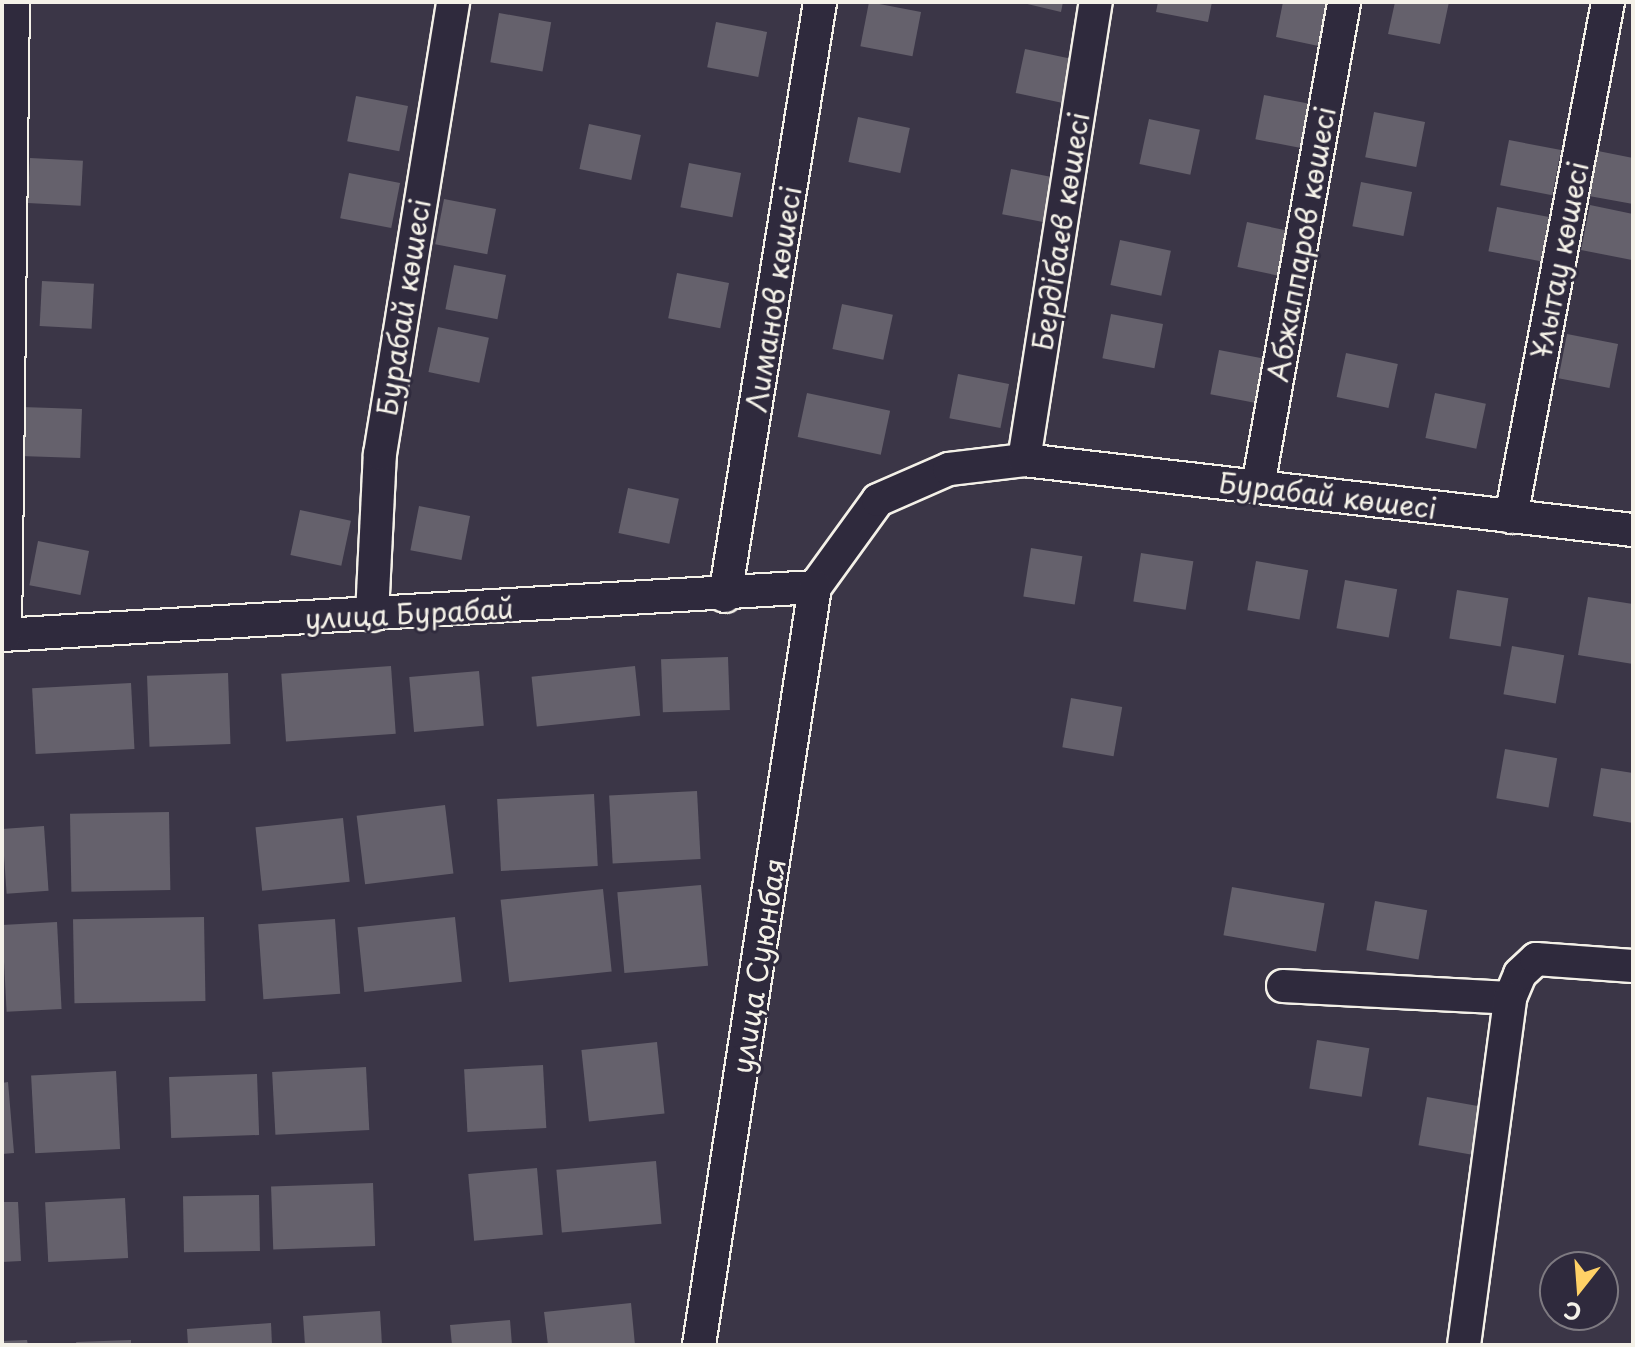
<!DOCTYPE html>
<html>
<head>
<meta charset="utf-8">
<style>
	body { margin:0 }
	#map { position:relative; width:1635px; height:1347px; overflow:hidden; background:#3b3647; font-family:"Playpen Sans",sans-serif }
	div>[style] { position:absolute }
	.building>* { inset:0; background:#65616c; transform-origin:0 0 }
	.roads { filter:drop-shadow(2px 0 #f4f1e8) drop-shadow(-2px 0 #f4f1e8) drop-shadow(0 2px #f4f1e8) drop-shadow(0 -2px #f4f1e8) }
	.minor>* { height:32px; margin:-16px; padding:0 16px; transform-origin:16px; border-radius:16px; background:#2f2a3d }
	span { translate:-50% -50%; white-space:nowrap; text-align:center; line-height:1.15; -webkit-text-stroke:6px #2f2a3d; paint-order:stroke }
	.street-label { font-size:28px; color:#f4f1e8 }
	.frame { position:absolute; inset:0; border:4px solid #f4f1e8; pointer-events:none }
	.north { position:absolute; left:1539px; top:1251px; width:80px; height:80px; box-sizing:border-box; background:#2f2a3d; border:2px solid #7e7a81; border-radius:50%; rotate:197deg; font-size:22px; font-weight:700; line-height:32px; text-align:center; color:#f4f1e8 }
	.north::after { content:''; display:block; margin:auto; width:28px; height:36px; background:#ffd166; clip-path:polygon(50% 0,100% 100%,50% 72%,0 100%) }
</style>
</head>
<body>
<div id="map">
	<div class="building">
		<div style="left:869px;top:2px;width:53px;height:45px;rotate:11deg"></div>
		<div style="clip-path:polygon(1019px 2px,1063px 2px,1061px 12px)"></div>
		<div style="clip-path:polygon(1158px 2px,1212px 2px,1208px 22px,1156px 12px)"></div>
		<div style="clip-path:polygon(1283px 2px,1331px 2px,1328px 48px,1276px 37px)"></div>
		<div style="clip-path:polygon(1395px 2px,1449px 2px,1440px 44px,1388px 34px)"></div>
		<div style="left:499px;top:13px;width:53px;height:50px;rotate:10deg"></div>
		<div style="left:716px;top:22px;width:52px;height:46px;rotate:11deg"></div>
		<div style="left:1025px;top:49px;width:53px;height:45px;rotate:12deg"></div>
		<div style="left:1264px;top:95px;width:53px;height:45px;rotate:11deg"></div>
		<div style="left:356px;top:96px;width:53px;height:46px;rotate:11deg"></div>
		<div style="left:1374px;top:112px;width:52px;height:46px;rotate:11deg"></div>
		<div style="left:858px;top:117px;width:53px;height:46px;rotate:12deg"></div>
		<div style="left:1149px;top:119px;width:52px;height:46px;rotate:12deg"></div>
		<div style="left:589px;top:124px;width:53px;height:46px;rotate:12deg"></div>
		<div style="left:1509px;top:140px;width:53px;height:46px;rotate:11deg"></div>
		<div style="clip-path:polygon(1598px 151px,1633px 158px,1633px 204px,1589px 196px)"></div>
		<div style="left:30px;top:158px;width:53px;height:45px;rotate:3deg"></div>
		<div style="left:689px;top:163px;width:53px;height:45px;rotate:11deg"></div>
		<div style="left:1011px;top:169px;width:52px;height:46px;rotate:11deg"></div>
		<div style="left:349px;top:173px;width:52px;height:46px;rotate:11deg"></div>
		<div style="left:1361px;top:182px;width:52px;height:45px;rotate:11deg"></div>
		<div style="left:444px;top:199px;width:53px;height:46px;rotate:11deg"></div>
		<div style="clip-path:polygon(1590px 205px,1633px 214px,1632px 260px,1581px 250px)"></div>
		<div style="left:1497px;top:207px;width:53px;height:45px;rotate:11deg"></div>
		<div style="left:1247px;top:222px;width:53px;height:46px;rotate:12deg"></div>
		<div style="left:1120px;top:240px;width:52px;height:46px;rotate:12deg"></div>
		<div style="left:454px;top:265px;width:53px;height:45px;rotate:11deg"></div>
		<div style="left:677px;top:273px;width:53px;height:46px;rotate:11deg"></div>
		<div style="left:42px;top:281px;width:52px;height:45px;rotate:3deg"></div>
		<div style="left:842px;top:304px;width:52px;height:46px;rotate:12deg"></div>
		<div style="left:1111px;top:314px;width:53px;height:45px;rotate:11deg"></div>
		<div style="left:438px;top:327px;width:52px;height:46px;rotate:12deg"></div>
		<div style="left:1567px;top:334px;width:52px;height:45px;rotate:11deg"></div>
		<div style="left:1219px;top:350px;width:53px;height:45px;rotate:11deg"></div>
		<div style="left:1346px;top:353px;width:53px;height:45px;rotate:12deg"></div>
		<div style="left:958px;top:374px;width:52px;height:45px;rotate:11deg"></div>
		<div style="left:807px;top:393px;width:85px;height:45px;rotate:12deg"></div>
		<div style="left:1435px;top:393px;width:52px;height:46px;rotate:12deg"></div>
		<div style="left:22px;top:407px;width:60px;height:49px;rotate:2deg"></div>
		<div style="left:628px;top:488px;width:52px;height:46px;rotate:12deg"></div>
		<div style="left:419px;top:506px;width:52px;height:45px;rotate:11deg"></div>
		<div style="left:300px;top:510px;width:52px;height:46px;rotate:12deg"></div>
		<div style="left:38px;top:541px;width:52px;height:45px;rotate:11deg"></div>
		<div style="left:1031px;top:548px;width:52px;height:49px;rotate:9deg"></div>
		<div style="left:1141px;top:553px;width:53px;height:49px;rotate:9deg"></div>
		<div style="left:1256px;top:561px;width:53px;height:50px;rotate:10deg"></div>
		<div style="left:1345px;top:580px;width:53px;height:49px;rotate:10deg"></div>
		<div style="left:1457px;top:590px;width:52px;height:49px;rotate:9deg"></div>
		<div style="clip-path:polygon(1588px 597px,1633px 604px,1633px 664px,1578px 655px)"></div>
		<div style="left:1512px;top:646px;width:53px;height:49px;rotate:10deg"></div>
		<div style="left:728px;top:657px;width:53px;height:67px;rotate:88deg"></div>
		<div style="left:391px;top:666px;width:68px;height:110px;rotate:86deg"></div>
		<div style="left:635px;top:666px;width:50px;height:104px;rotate:84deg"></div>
		<div style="left:479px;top:671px;width:55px;height:70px;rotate:85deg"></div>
		<div style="left:228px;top:673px;width:71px;height:81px;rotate:88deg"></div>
		<div style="left:131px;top:683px;width:66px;height:99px;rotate:87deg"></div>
		<div style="left:1071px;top:698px;width:52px;height:50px;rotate:10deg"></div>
		<div style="left:1505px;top:749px;width:53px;height:50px;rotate:10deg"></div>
		<div style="clip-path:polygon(1601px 768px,1633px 773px,1633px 823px,1593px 816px)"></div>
		<div style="left:697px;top:791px;width:68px;height:88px;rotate:87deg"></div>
		<div style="left:594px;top:794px;width:72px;height:97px;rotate:87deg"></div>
		<div style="left:445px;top:805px;width:69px;height:89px;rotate:83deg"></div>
		<div style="left:169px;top:812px;width:78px;height:99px;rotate:89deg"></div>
		<div style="left:343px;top:818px;width:64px;height:88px;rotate:84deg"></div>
		<div style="left:44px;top:826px;width:65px;height:42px;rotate:86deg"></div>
		<div style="left:701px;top:885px;width:81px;height:84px;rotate:85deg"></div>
		<div style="left:1232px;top:887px;width:94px;height:49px;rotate:10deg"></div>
		<div style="left:603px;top:889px;width:83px;height:103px;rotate:84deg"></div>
		<div style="left:1375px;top:901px;width:53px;height:50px;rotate:10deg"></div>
		<div style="left:204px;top:917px;width:84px;height:131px;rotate:89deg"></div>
		<div style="left:455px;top:917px;width:65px;height:98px;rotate:84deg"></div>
		<div style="left:335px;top:919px;width:75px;height:77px;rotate:86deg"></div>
		<div style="left:57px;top:922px;width:87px;height:55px;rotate:87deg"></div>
		<div style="left:1317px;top:1040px;width:53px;height:49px;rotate:9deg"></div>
		<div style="left:657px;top:1042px;width:72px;height:76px;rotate:84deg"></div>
		<div style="left:543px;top:1065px;width:63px;height:79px;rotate:87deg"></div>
		<div style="left:366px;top:1067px;width:63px;height:94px;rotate:87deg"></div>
		<div style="left:116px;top:1071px;width:78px;height:85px;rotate:87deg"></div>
		<div style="left:257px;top:1074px;width:61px;height:88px;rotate:88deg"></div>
		<div style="clip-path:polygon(8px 1082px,14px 1153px,2px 1154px,2px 1083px)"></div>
		<div style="left:1427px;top:1097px;width:53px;height:49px;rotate:10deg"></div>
		<div style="left:656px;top:1161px;width:63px;height:100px;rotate:85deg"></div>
		<div style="left:537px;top:1168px;width:67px;height:69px;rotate:85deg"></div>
		<div style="left:373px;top:1183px;width:63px;height:102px;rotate:88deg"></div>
		<div style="left:259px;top:1195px;width:56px;height:76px;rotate:89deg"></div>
		<div style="left:125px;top:1198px;width:60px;height:80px;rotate:87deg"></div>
		<div style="clip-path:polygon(2px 1202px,18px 1202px,21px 1261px,2px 1262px)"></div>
		<div style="clip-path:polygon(631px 1303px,635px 1345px,548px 1345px,544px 1312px)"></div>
		<div style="clip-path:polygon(380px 1311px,382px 1345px,305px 1345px,303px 1316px)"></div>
		<div style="clip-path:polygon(510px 1320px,512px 1345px,452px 1345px,450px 1325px)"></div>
		<div style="clip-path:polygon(271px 1323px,272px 1345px,188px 1345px,187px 1329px)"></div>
		<div style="clip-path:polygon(27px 1340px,28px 1345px,2px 1345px,2px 1341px)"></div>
		<div style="clip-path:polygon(131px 1340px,131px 1345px,77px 1345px,76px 1342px)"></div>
	</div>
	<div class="roads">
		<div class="minor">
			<div style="left:1024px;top:460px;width:464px;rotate:-81.1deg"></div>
			<div style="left:1258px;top:486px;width:492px;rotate:-79.9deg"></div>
			<div style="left:1511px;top:517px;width:524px;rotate:-79.33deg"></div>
			<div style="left:815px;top:587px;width:107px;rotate:-54.1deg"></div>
			<div style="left:878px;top:500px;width:77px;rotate:-23.6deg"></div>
			<div style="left:949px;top:469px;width:76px;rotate:-6.8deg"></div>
			<div style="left:1024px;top:460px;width:613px;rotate:6.56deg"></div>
			<div style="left:725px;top:596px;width:602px;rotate:-80.91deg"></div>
			<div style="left:372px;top:615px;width:161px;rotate:-87.2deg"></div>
			<div style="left:380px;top:454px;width:458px;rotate:-80.8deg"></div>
			<div style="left:2px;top:635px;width:814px;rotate:-3.38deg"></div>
			<div style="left:5px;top:635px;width:633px;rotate:-89.28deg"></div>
			<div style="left:1283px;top:986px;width:227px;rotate:3deg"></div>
			<div style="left:1510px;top:998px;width:26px;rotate:-67deg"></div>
			<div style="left:1520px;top:974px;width:22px;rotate:-43deg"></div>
			<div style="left:1536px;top:959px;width:97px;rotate:4.1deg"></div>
			<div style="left:699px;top:1345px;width:767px;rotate:-81.3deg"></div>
			<div style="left:1464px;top:1345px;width:350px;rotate:-82.4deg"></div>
		</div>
	</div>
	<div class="street-label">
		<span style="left:1060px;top:231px;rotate:-81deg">Бердібаев көшесі</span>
		<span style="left:1301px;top:244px;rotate:-80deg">Абжаппаров көшесі</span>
		<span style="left:1559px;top:260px;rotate:-79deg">Ұлытау көшесі</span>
		<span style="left:773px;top:299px;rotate:-81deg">Лиманов көшесі</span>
		<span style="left:403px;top:307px;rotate:-81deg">Бурабай көшесі</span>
		<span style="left:1328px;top:495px;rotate:7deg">Бурабай көшесі</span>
		<span style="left:409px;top:613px;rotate:-3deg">улица Бурабай</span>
		<span style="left:758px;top:966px;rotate:-81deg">улица Суюнбая</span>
	</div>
	<div class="frame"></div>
	<div class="north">С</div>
</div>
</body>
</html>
